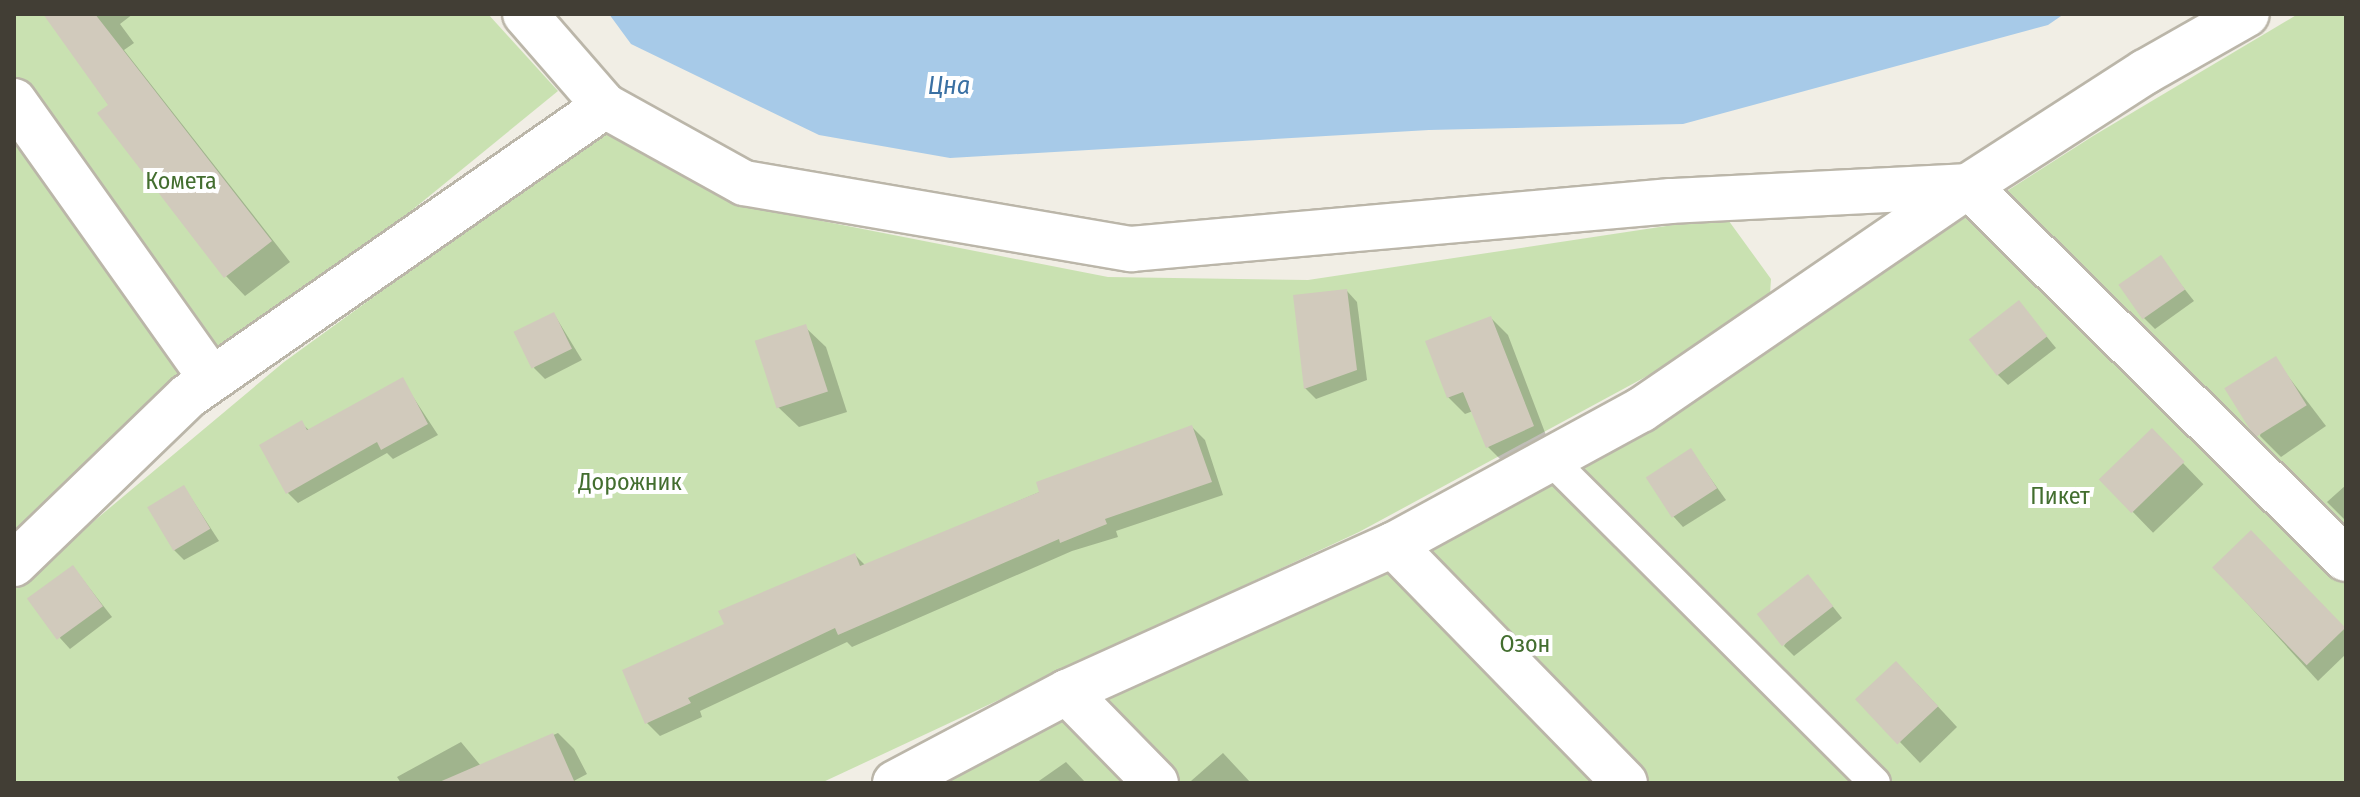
<!DOCTYPE html>
<html>
<head>
<meta charset="utf-8">
<style>
	body { margin:0 }
	#map { position:relative; width:2360px; height:797px; overflow:hidden; background:#f1eee5; font-family:"Fira Sans Condensed",sans-serif }
	div>[style] { position:absolute }
	.green>* { inset:0; background:#c9e1b1 }
	.water>* { inset:0; background:#a7cae8 }
	.shadow>* { inset:0; background:#0003; transform-origin:0 0 }
	.building>* { inset:0; background:#d1cabc; transform-origin:0 0 }
	.roads { filter:drop-shadow(2px 0 #bbb6a9) drop-shadow(-2px 0 #bbb6a9) drop-shadow(0 2px #bbb6a9) drop-shadow(0 -2px #bbb6a9) }
	.service>* { height:30px; margin:-15px; padding:0 15px; transform-origin:15px; border-radius:15px; background:#fff }
	.minor>* { height:44px; margin:-22px; padding:0 22px; transform-origin:22px; border-radius:22px; background:#fff }
	.tertiary>* { height:44px; margin:-22px; padding:0 22px; transform-origin:22px; border-radius:22px; background:#fff }
	span { translate:-50% -50%; white-space:nowrap; text-align:center; line-height:1.15; -webkit-text-stroke:8px #fff; paint-order:stroke }
	.park-label { font-size:24px; color:#436e2f }
	.water-label { font-size:26px; color:#3a70a3; font-style:italic }
	.frame { position:absolute; inset:0; border:16px solid #423e35; pointer-events:none }
</style>
</head>
<body>
<div id="map">
	<div class="green">
		<div style="clip-path:polygon(14px 14px,488px 14px,558px 91px,14px 535px)"></div>
		<div style="clip-path:polygon(2298px 14px,2346px 14px,2346px 783px,1891px 783px,1573px 468px,2093px 136px)"></div>
		<div style="clip-path:polygon(602px 131px,745px 206px,1108px 277px,1308px 280px,1726px 217px,1771px 279px,1769px 310px,1359px 532px,821px 783px,14px 783px,14px 588px,284px 362px)"></div>
		<div style="clip-path:polygon(1557px 478px,1864px 783px,921px 783px)"></div>
	</div>
	<div class="water">
		<div style="clip-path:polygon(609px 14px,2064px 14px,2048px 25px,1683px 124px,1429px 130px,950px 158px,819px 135px,631px 44px)"></div>
	</div>
	<div class="shadow">
		<div style="clip-path:polygon(46px 14px,133px 14px,120px 24px,134px 43px,124px 50px,290px 262px,245px 296px,226px 276px)"></div>
		<div style="clip-path:polygon(2160px 258px,2194px 301px,2155px 329px,2144px 318px)"></div>
		<div style="clip-path:polygon(1347px 291px,1357px 302px,1367px 380px,1316px 399px,1305px 388px)"></div>
		<div style="clip-path:polygon(2019px 303px,2056px 348px,2008px 385px,1997px 374px)"></div>
		<div style="clip-path:polygon(554px 314px,582px 360px,545px 379px,534px 368px)"></div>
		<div style="clip-path:polygon(1491px 318px,1508px 335px,1549px 443px,1505px 464px,1488px 447px,1473px 411px,1465px 414px,1448px 397px)"></div>
		<div style="clip-path:polygon(805px 327px,826px 347px,847px 412px,799px 427px,778px 407px)"></div>
		<div style="clip-path:polygon(2275px 359px,2326px 426px,2281px 457px,2260px 436px)"></div>
		<div style="clip-path:polygon(402px 380px,438px 435px,393px 459px,387px 453px,298px 503px,288px 493px,301px 423px,310px 431px)"></div>
		<div style="clip-path:polygon(1192px 427px,1205px 440px,1223px 495px,1116px 531px,1118px 537px,1072px 551px,852px 647px,847px 642px,700px 711px,702px 717px,660px 736px,647px 723px,727px 625px,721px 612px,855px 555px,866px 566px)"></div>
		<div style="left:2152px;top:431px;width:74px;height:70px;rotate:46deg"></div>
		<div style="clip-path:polygon(1691px 451px,1726px 500px,1683px 527px,1673px 516px)"></div>
		<div style="clip-path:polygon(2346px 485px,2346px 521px,2327px 502px)"></div>
		<div style="clip-path:polygon(184px 487px,219px 541px,184px 560px,174px 550px)"></div>
		<div style="clip-path:polygon(2251px 533px,2346px 630px,2346px 654px,2318px 681px,2214px 567px)"></div>
		<div style="clip-path:polygon(73px 567px,112px 617px,70px 649px,60px 638px)"></div>
		<div style="clip-path:polygon(1818px 588px,1842px 618px,1794px 656px,1784px 646px)"></div>
		<div style="clip-path:polygon(1917px 684px,1957px 727px,1920px 763px,1900px 742px)"></div>
		<div style="clip-path:polygon(558px 733px,574px 749px,587px 774px,570px 783px,401px 783px,397px 777px,461px 742px,481px 766px)"></div>
		<div style="clip-path:polygon(1223px 753px,1251px 783px,1192px 783px,1191px 781px)"></div>
		<div style="clip-path:polygon(1066px 762px,1086px 783px,1036px 783px)"></div>
	</div>
	<div class="building">
		<div style="clip-path:polygon(43px 14px,95px 14px,272px 241px,224px 278px,97px 113px,108px 105px)"></div>
		<div style="left:2161px;top:255px;width:42px;height:52px;rotate:55deg"></div>
		<div style="clip-path:polygon(1347px 289px,1357px 370px,1304px 389px,1293px 295px)"></div>
		<div style="left:2019px;top:300px;width:46px;height:64px;rotate:52deg"></div>
		<div style="left:554px;top:312px;width:41px;height:45px;rotate:64deg"></div>
		<div style="clip-path:polygon(1491px 316px,1534px 426px,1486px 448px,1463px 392px,1447px 398px,1425px 341px)"></div>
		<div style="left:806px;top:324px;width:71px;height:54px;rotate:72deg"></div>
		<div style="left:2276px;top:356px;width:58px;height:61px;rotate:58deg"></div>
		<div style="clip-path:polygon(403px 377px,428px 424px,381px 450px,377px 442px,286px 494px,259px 445px,302px 420px,307px 430px)"></div>
		<div style="clip-path:polygon(1192px 425px,1212px 482px,1105px 519px,1107px 524px,1060px 543px,1059px 539px,838px 635px,835px 628px,688px 698px,691px 703px,645px 724px,622px 670px,724px 624px,718px 611px,855px 553px,860px 566px,1039px 492px,1036px 482px)"></div>
		<div style="left:2152px;top:428px;width:47px;height:74px;rotate:46deg"></div>
		<div style="left:1691px;top:448px;width:48px;height:54px;rotate:57deg"></div>
		<div style="left:184px;top:485px;width:51px;height:43px;rotate:59deg"></div>
		<div style="left:2251px;top:530px;width:136px;height:54px;rotate:46deg"></div>
		<div style="left:73px;top:565px;width:51px;height:57px;rotate:54deg"></div>
		<div style="left:1808px;top:574px;width:41px;height:65px;rotate:52deg"></div>
		<div style="left:1896px;top:661px;width:62px;height:56px;rotate:47deg"></div>
		<div style="clip-path:polygon(553px 733px,575px 783px,437px 783px)"></div>
	</div>
	<div class="roads">
		<div class="service">
			<div style="left:1549px;top:458px;width:460px;rotate:44.9deg"></div>
		</div>
		<div class="minor">
			<div style="left:525px;top:14px;width:122px;rotate:49deg"></div>
			<div style="left:605px;top:106px;width:159px;rotate:29deg"></div>
			<div style="left:744px;top:183px;width:393px;rotate:9.7deg"></div>
			<div style="left:1131px;top:249px;width:542px;rotate:-5.08deg"></div>
			<div style="left:1671px;top:201px;width:297px;rotate:-2.9deg"></div>
			<div style="left:1968px;top:186px;width:531px;rotate:44.62deg"></div>
			<div style="left:14px;top:101px;width:340px;rotate:54.6deg"></div>
			<div style="left:1393px;top:545px;width:332px;rotate:45.7deg"></div>
			<div style="left:14px;top:564px;width:242px;rotate:-44deg"></div>
			<div style="left:188px;top:396px;width:508px;rotate:-34.82deg"></div>
			<div style="left:1067px;top:692px;width:127px;rotate:45.6deg"></div>
		</div>
		<div class="tertiary">
			<div style="left:895px;top:783px;width:195px;rotate:-27.9deg"></div>
			<div style="left:1067px;top:692px;width:358px;rotate:-24.3deg"></div>
			<div style="left:1393px;top:545px;width:282px;rotate:-28.6deg"></div>
			<div style="left:1641px;top:410px;width:396px;rotate:-34.4deg"></div>
			<div style="left:1968px;top:186px;width:211px;rotate:-32.8deg"></div>
			<div style="left:2145px;top:72px;width:117px;rotate:-29.6deg"></div>
		</div>
	</div>
	<div class="park-label">
		<span style="left:181px;top:182px">Комета</span>
		<span style="left:630px;top:483px">Дорожник</span>
		<span style="left:2060px;top:497px">Пикет</span>
		<span style="left:1525px;top:645px">Озон</span>
	</div>
	<div class="water-label">
		<span style="left:949px;top:86px">Цна</span>
	</div>
	<div class="frame"></div>
</div>
</body>
</html>
